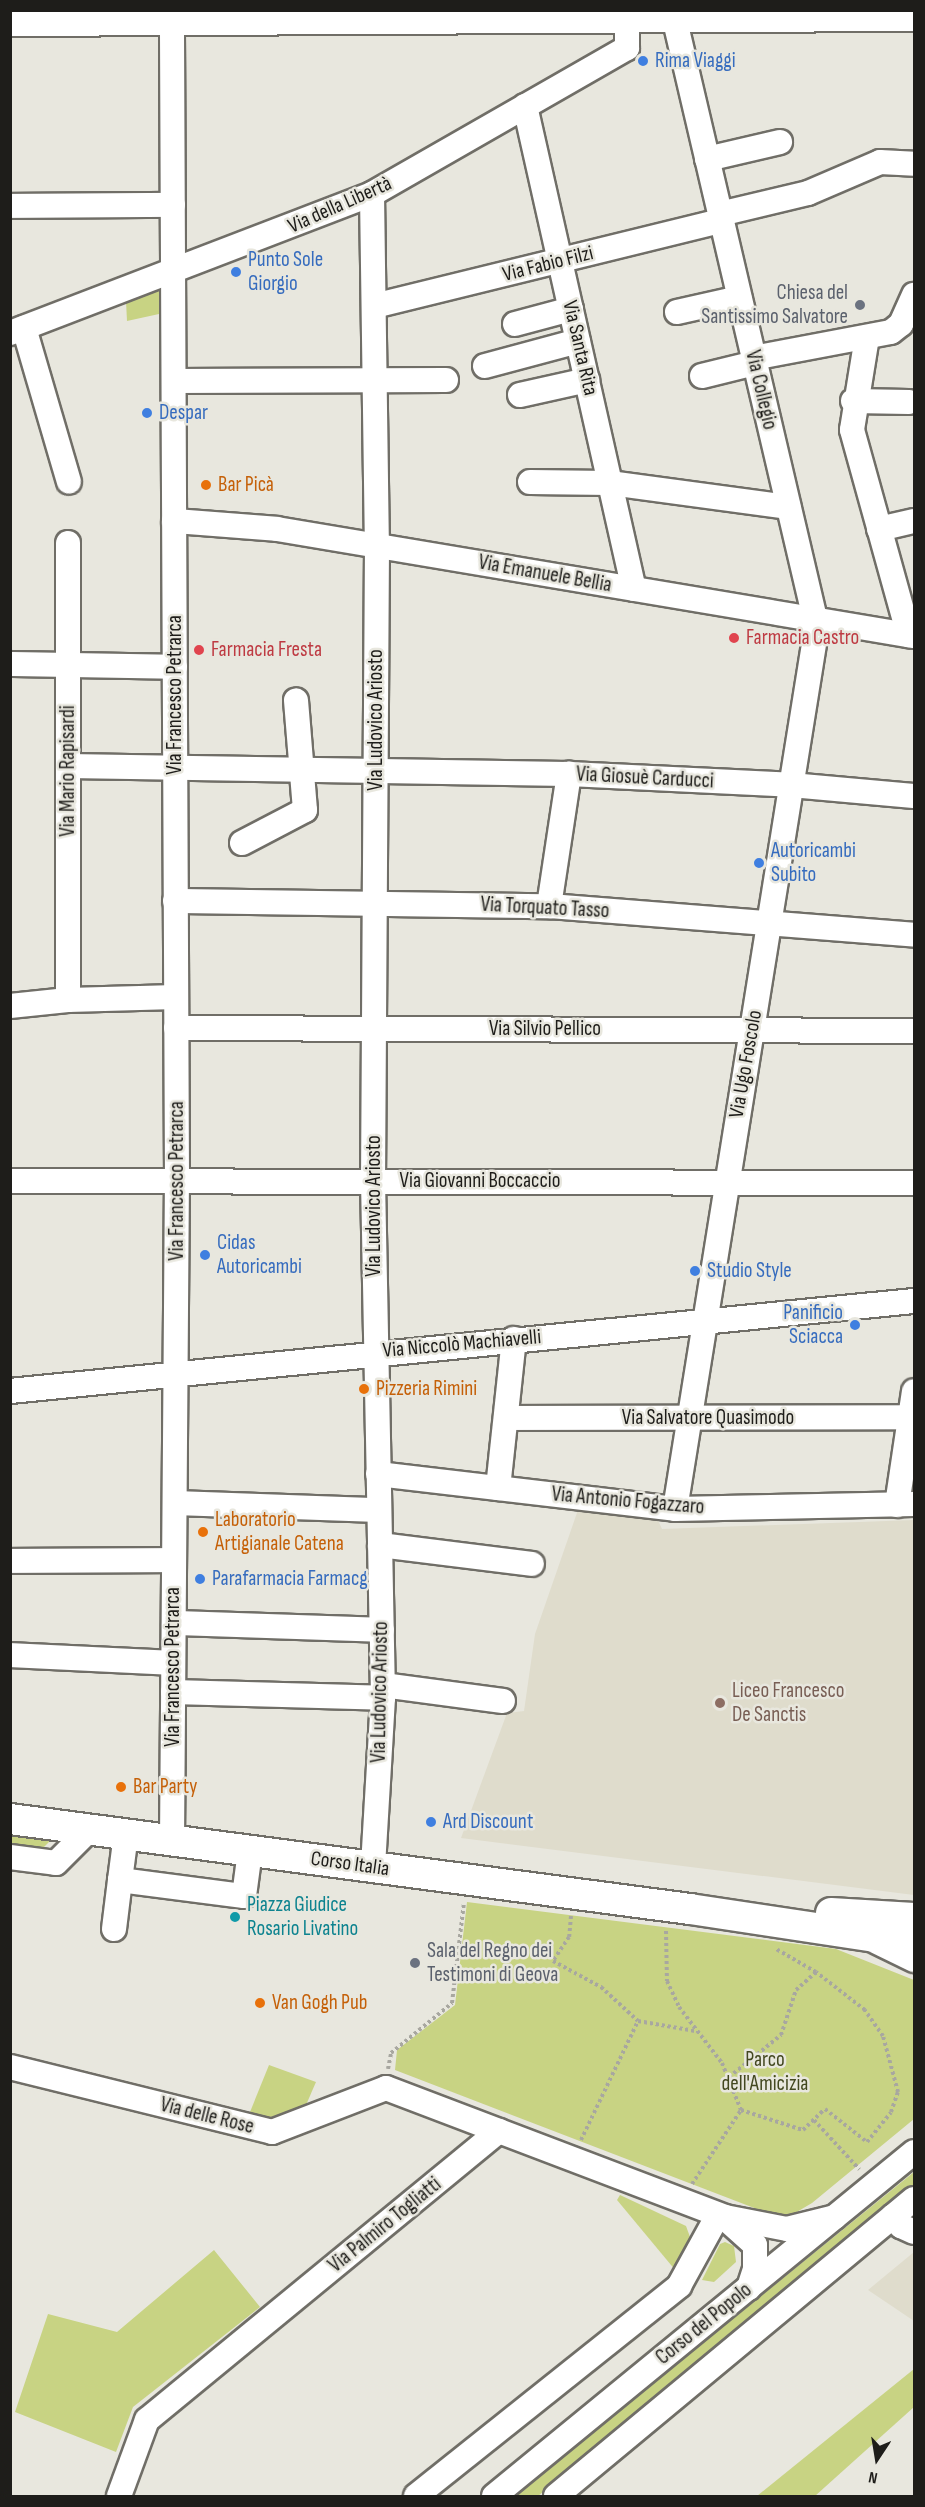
<!DOCTYPE html>
<html>
<head>
<meta charset="utf-8">
<style>
	body { margin:0 }
	#map { position:relative; width:925px; height:2507px; overflow:hidden; background:#e8e7de; font-family:"Sofia Sans Condensed",sans-serif }
	div>[style] { position:absolute }
	.built>* { inset:0; background:#dfdccc }
	.green>* { inset:0; background:#c8d383 }
	.path>* { height:4px; margin-top:-2px; transform-origin:0; background:repeating-linear-gradient(90deg,#a8a7a0 0 3px,transparent 0 6px) }
	.roads { filter:drop-shadow(2px 0 #706e67) drop-shadow(-2px 0 #706e67) drop-shadow(0 2px #706e67) drop-shadow(0 -2px #706e67) }
	.minor>* { height:24px; margin:-12px; padding:0 12px; transform-origin:12px; border-radius:12px; background:#fff }
	.major>* { height:30px; margin:-15px; padding:0 15px; transform-origin:15px; border-radius:15px; background:#fff }
	.dots>* { width:16px; height:16px; translate:-50% -50%; box-sizing:border-box; border:3px solid #e8e7de; border-radius:50% }
	span { translate:-50% -50%; white-space:nowrap; text-align:center; line-height:1.15; -webkit-text-stroke:5px #e8e7de; paint-order:stroke }
	.shop-label { font-size:21px; color:#366cbe }
	.left { translate:0 -50%; text-align:left }
	.right { translate:-100% -50%; text-align:right }
	.street-label { font-size:21px; color:#1e1d1a }
	.worship-label { font-size:21px; color:#5b616d }
	.food-label { font-size:21px; color:#c56008 }
	.health-label { font-size:21px; color:#be3a42 }
	.education-label { font-size:21px; color:#785e54 }
	.culture-label { font-size:21px; color:#0d838f }
	.park-label { font-size:21px; color:#434820 }
	.frame { position:absolute; inset:0; border:12px solid #1e1d1a; pointer-events:none }
	.north { position:absolute; left:847px; top:2429px; width:60px; height:60px; -webkit-text-stroke:4px #e8e7de; paint-order:stroke; rotate:192deg; font-size:16px; font-weight:700; line-height:24px; text-align:center; color:#1e1d1a }
	.north::after { content:''; display:block; margin:auto; width:21px; height:27px; background:#1e1d1a; clip-path:polygon(50% 0,100% 100%,50% 72%,0 100%) }
</style>
</head>
<body>
<div id="map">
	<div class="built">
		<div style="clip-path:polygon(579px 1507px,655px 1514px,662px 1529px,914px 1520px,914px 1895px,461px 1838px,507px 1713px,524px 1711px,535px 1634px)"></div>
		<div style="clip-path:polygon(914px 2252px,914px 2321px,868px 2290px)"></div>
	</div>
	<div class="green">
		<div style="clip-path:polygon(159px 289px,159px 314px,127px 321px,126px 301px)"></div>
		<div style="clip-path:polygon(11px 1836px,50px 1841px,43px 1848px,11px 1843px)"></div>
		<div style="clip-path:polygon(467px 1902px,836px 1949px,914px 1980px,914px 2119px,812px 2203px,795px 2213px,775px 2216px,395px 2070px,397px 2050px,455px 2005px)"></div>
		<div style="clip-path:polygon(269px 2065px,316px 2082px,306px 2105px,269px 2118px,250px 2112px)"></div>
		<div style="clip-path:polygon(914px 2172px,914px 2188px,538px 2496px,514px 2496px)"></div>
		<div style="clip-path:polygon(620px 2195px,686px 2226px,690px 2237px,676px 2271px,617px 2200px)"></div>
		<div style="clip-path:polygon(725px 2242px,734px 2246px,736px 2262px,714px 2282px,702px 2280px,720px 2244px)"></div>
		<div style="clip-path:polygon(214px 2250px,260px 2307px,133px 2407px,116px 2452px,15px 2412px,48px 2314px,117px 2332px)"></div>
		<div style="clip-path:polygon(914px 2369px,914px 2407px,815px 2496px,757px 2496px)"></div>
	</div>
	<div class="path">
		<div style="left:571px;top:1916px;width:21px;rotate:95deg"></div>
		<div style="left:569px;top:1937px;width:29px;rotate:124deg"></div>
		<div style="left:553px;top:1961px;width:55px;rotate:28.4deg"></div>
		<div style="left:601px;top:1987px;width:50px;rotate:42.6deg"></div>
		<div style="left:666px;top:1931px;width:50px;rotate:88.9deg"></div>
		<div style="left:667px;top:1981px;width:29px;rotate:65deg"></div>
		<div style="left:679px;top:2007px;width:71px;rotate:52.5deg"></div>
		<div style="left:722px;top:2063px;width:51px;rotate:68deg"></div>
		<div style="left:741px;top:2110px;width:65px;rotate:17.9deg"></div>
		<div style="left:803px;top:2130px;width:30px;rotate:-44deg"></div>
		<div style="left:825px;top:2109px;width:53px;rotate:38.2deg"></div>
		<div style="left:867px;top:2142px;width:38px;rotate:-51deg"></div>
		<div style="left:891px;top:2112px;width:21px;rotate:-71deg"></div>
		<div style="left:898px;top:2092px;width:58px;rotate:-105deg"></div>
		<div style="left:883px;top:2036px;width:32px;rotate:-125deg"></div>
		<div style="left:865px;top:2010px;width:62px;rotate:-142.2deg"></div>
		<div style="left:816px;top:1972px;width:46px;rotate:-150.1deg"></div>
		<div style="left:388px;top:2069px;width:16px;rotate:-79deg"></div>
		<div style="left:391px;top:2053px;width:79px;rotate:-39.3deg"></div>
		<div style="left:452px;top:2003px;width:101px;rotate:-83.2deg"></div>
		<div style="left:729px;top:2077px;width:67px;rotate:-38.9deg"></div>
		<div style="left:781px;top:2035px;width:47px;rotate:-71.6deg"></div>
		<div style="left:796px;top:1990px;width:27px;rotate:-42deg"></div>
		<div style="left:814px;top:2120px;width:67px;rotate:47.4deg"></div>
		<div style="left:581px;top:2140px;width:132px;rotate:-64.4deg"></div>
		<div style="left:638px;top:2021px;width:58px;rotate:10deg"></div>
		<div style="left:692px;top:2184px;width:89px;rotate:-56.5deg"></div>
	</div>
	<div class="roads">
		<div class="minor">
			<div style="left:675px;top:21px;width:614px;rotate:76.82deg"></div>
			<div style="left:815px;top:619px;width:19px;rotate:90deg"></div>
			<div style="left:815px;top:638px;width:882px;rotate:99.13deg"></div>
			<div style="left:10px;top:24px;width:904px;rotate:-0.32deg"></div>
			<div style="left:525px;top:106px;width:495px;rotate:77.3deg"></div>
			<div style="left:707px;top:159px;width:75px;rotate:-13.1deg"></div>
			<div style="left:372px;top:194px;width:352px;rotate:89.2deg"></div>
			<div style="left:377px;top:546px;width:634px;rotate:90.36deg"></div>
			<div style="left:373px;top:1180px;width:518px;rotate:88.89deg"></div>
			<div style="left:383px;top:1698px;width:169px;rotate:93.4deg"></div>
			<div style="left:10px;top:206px;width:163px;rotate:-0.4deg"></div>
			<div style="left:720px;top:214px;width:90px;rotate:-13.4deg"></div>
			<div style="left:808px;top:193px;width:78px;rotate:-23.3deg"></div>
			<div style="left:880px;top:162px;width:34px;rotate:3deg"></div>
			<div style="left:374px;top:306px;width:357px;rotate:-13.8deg"></div>
			<div style="left:677px;top:312px;width:64px;rotate:-12.7deg"></div>
			<div style="left:515px;top:324px;width:58px;rotate:-15deg"></div>
			<div style="left:24px;top:328px;width:160px;rotate:73.7deg"></div>
			<div style="left:10px;top:333px;width:388px;rotate:-21deg"></div>
			<div style="left:372px;top:194px;width:294px;rotate:-29.8deg"></div>
			<div style="left:627px;top:48px;width:27px;rotate:-90deg"></div>
			<div style="left:867px;top:337px;width:94px;rotate:99.2deg"></div>
			<div style="left:852px;top:430px;width:213px;rotate:74.5deg"></div>
			<div style="left:753px;top:358px;width:140px;rotate:-10.7deg"></div>
			<div style="left:891px;top:332px;width:13px;rotate:-39deg"></div>
			<div style="left:901px;top:324px;width:32px;rotate:-66deg"></div>
			<div style="left:485px;top:366px;width:96px;rotate:-15deg"></div>
			<div style="left:702px;top:376px;width:55px;rotate:-13.8deg"></div>
			<div style="left:174px;top:381px;width:272px;rotate:-0.2deg"></div>
			<div style="left:520px;top:395px;width:69px;rotate:-12.6deg"></div>
			<div style="left:853px;top:401px;width:56px;rotate:1deg"></div>
			<div style="left:530px;top:482px;width:80px;rotate:0.7deg"></div>
			<div style="left:610px;top:483px;width:180px;rotate:7.7deg"></div>
			<div style="left:174px;top:521px;width:103px;rotate:4.4deg"></div>
			<div style="left:277px;top:529px;width:646px;rotate:9.54deg"></div>
			<div style="left:879px;top:529px;width:36px;rotate:-13deg"></div>
			<div style="left:10px;top:664px;width:165px;rotate:1deg"></div>
			<div style="left:68px;top:766px;width:501px;rotate:0.91deg"></div>
			<div style="left:569px;top:774px;width:222px;rotate:2.8deg"></div>
			<div style="left:791px;top:785px;width:123px;rotate:5.1deg"></div>
			<div style="left:242px;top:843px;width:71px;rotate:-27.6deg"></div>
			<div style="left:305px;top:810px;width:110px;rotate:-94.7deg"></div>
			<div style="left:175px;top:901px;width:374px;rotate:0.8deg"></div>
			<div style="left:549px;top:906px;width:366px;rotate:4.5deg"></div>
			<div style="left:549px;top:906px;width:134px;rotate:-81.4deg"></div>
			<div style="left:68px;top:1000px;width:457px;rotate:-90deg"></div>
			<div style="left:10px;top:1006px;width:58px;rotate:-5.9deg"></div>
			<div style="left:68px;top:1000px;width:108px;rotate:-1.6deg"></div>
			<div style="left:176px;top:1028px;width:738px;rotate:0.23deg"></div>
			<div style="left:10px;top:1181px;width:904px;rotate:0.13deg"></div>
			<div style="left:10px;top:1391px;width:908px;rotate:-5.69deg"></div>
			<div style="left:506px;top:1418px;width:405px;rotate:-0.1deg"></div>
			<div style="left:378px;top:1474px;width:299px;rotate:6.7deg"></div>
			<div style="left:675px;top:1509px;width:239px;rotate:-1.2deg"></div>
			<div style="left:498px;top:1488px;width:150px;rotate:-83.9deg"></div>
			<div style="left:175px;top:1503px;width:204px;rotate:2deg"></div>
			<div style="left:897px;top:1505px;width:115px;rotate:-81.5deg"></div>
			<div style="left:380px;top:1545px;width:153px;rotate:7.1deg"></div>
			<div style="left:10px;top:1561px;width:164px;rotate:-0.3deg"></div>
			<div style="left:174px;top:1623px;width:208px;rotate:1.9deg"></div>
			<div style="left:10px;top:1655px;width:163px;rotate:2.8deg"></div>
			<div style="left:383px;top:1685px;width:121px;rotate:7.6deg"></div>
			<div style="left:173px;top:1692px;width:210px;rotate:1.6deg"></div>
			<div style="left:126px;top:1834px;width:46px;rotate:97.4deg"></div>
			<div style="left:120px;top:1880px;width:125px;rotate:7.4deg"></div>
			<div style="left:244px;top:1896px;width:45px;rotate:-82.4deg"></div>
			<div style="left:172px;top:1841px;width:662px;rotate:-89.57deg"></div>
			<div style="left:177px;top:1179px;width:1169px;rotate:-90.25deg"></div>
			<div style="left:10px;top:1857px;width:46px;rotate:7.4deg"></div>
			<div style="left:56px;top:1863px;width:47px;rotate:-45deg"></div>
			<div style="left:114px;top:1929px;width:49px;rotate:-83deg"></div>
			<div style="left:877px;top:1942px;width:41px;rotate:25.9deg"></div>
			<div style="left:10px;top:2067px;width:270px;rotate:13.9deg"></div>
			<div style="left:272px;top:2132px;width:122px;rotate:-21.1deg"></div>
			<div style="left:386px;top:2088px;width:121px;rotate:20.8deg"></div>
			<div style="left:893px;top:2216px;width:13px;rotate:51deg"></div>
			<div style="left:901px;top:2226px;width:14px;rotate:25deg"></div>
			<div style="left:726px;top:2219px;width:39px;rotate:42deg"></div>
			<div style="left:755px;top:2245px;width:24px;rotate:90deg"></div>
			<div style="left:755px;top:2269px;width:20px;rotate:108deg"></div>
			<div style="left:119px;top:2496px;width:81px;rotate:-69.8deg"></div>
			<div style="left:147px;top:2420px;width:455px;rotate:-39.4deg"></div>
			<div style="left:499px;top:2131px;width:242px;rotate:20.8deg"></div>
			<div style="left:725px;top:2217px;width:63px;rotate:11deg"></div>
			<div style="left:787px;top:2229px;width:49px;rotate:-14deg"></div>
			<div style="left:416px;top:2496px;width:337px;rotate:-38.6deg"></div>
			<div style="left:679px;top:2286px;width:81px;rotate:-61.2deg"></div>
			<div style="left:494px;top:2496px;width:543px;rotate:-39.32deg"></div>
			<div style="left:556px;top:2496px;width:465px;rotate:-39.7deg"></div>
		</div>
		<div class="major">
			<div style="left:10px;top:1819px;width:686px;rotate:7.54deg"></div>
			<div style="left:690px;top:1909px;width:227px;rotate:8.6deg"></div>
			<div style="left:831px;top:1913px;width:83px;rotate:3.4deg"></div>
		</div>
	</div>
	<div class="dots">
		<div style="left:643px;top:61px;background:#3f7fe0"></div>
		<div style="left:236px;top:272px;background:#3f7fe0"></div>
		<div style="left:860px;top:305px;background:#6b7280"></div>
		<div style="left:147px;top:413px;background:#3f7fe0"></div>
		<div style="left:206px;top:485px;background:#e8710a"></div>
		<div style="left:734px;top:638px;background:#e0444e"></div>
		<div style="left:199px;top:650px;background:#e0444e"></div>
		<div style="left:759px;top:863px;background:#3f7fe0"></div>
		<div style="left:205px;top:1255px;background:#3f7fe0"></div>
		<div style="left:695px;top:1271px;background:#3f7fe0"></div>
		<div style="left:855px;top:1325px;background:#3f7fe0"></div>
		<div style="left:364px;top:1389px;background:#e8710a"></div>
		<div style="left:203px;top:1532px;background:#e8710a"></div>
		<div style="left:200px;top:1579px;background:#3f7fe0"></div>
		<div style="left:720px;top:1703px;background:#8d6e63"></div>
		<div style="left:121px;top:1787px;background:#e8710a"></div>
		<div style="left:431px;top:1822px;background:#3f7fe0"></div>
		<div style="left:235px;top:1917px;background:#0f9aa8"></div>
		<div style="left:415px;top:1963px;background:#6b7280"></div>
		<div style="left:260px;top:2003px;background:#e8710a"></div>
	</div>
	<div class="shop-label">
		<span class="left" style="left:655px;top:61px">Rima Viaggi</span>
		<span class="left" style="left:248px;top:272px">Punto Sole<br>Giorgio</span>
		<span class="left" style="left:159px;top:413px">Despar</span>
		<span class="left" style="left:771px;top:863px">Autoricambi<br>Subito</span>
		<span class="left" style="left:217px;top:1255px">Cidas<br>Autoricambi</span>
		<span class="left" style="left:707px;top:1271px">Studio Style</span>
		<span class="right" style="left:843px;top:1325px">Panificio<br>Sciacca</span>
		<span class="left" style="left:212px;top:1579px">Parafarmacia Farmacg</span>
		<span class="left" style="left:443px;top:1822px">Ard Discount</span>
	</div>
	<div class="street-label">
		<span style="left:340px;top:205px;rotate:-24deg">Via della Libertà</span>
		<span style="left:548px;top:264px;rotate:-14deg">Via Fabio Filzi</span>
		<span style="left:580px;top:348px;rotate:77deg">Via Santa Rita</span>
		<span style="left:761px;top:390px;rotate:77deg">Via Collegio</span>
		<span style="left:545px;top:574px;rotate:10deg">Via Emanuele Bellia</span>
		<span style="left:175px;top:695px;rotate:-90deg">Via Francesco Petrarca</span>
		<span style="left:376px;top:720px;rotate:-90deg">Via Ludovico Ariosto</span>
		<span style="left:68px;top:771px;rotate:-90deg">Via Mario Rapisardi</span>
		<span style="left:645px;top:778px;rotate:3deg">Via Giosuè Carducci</span>
		<span style="left:545px;top:908px;rotate:3deg">Via Torquato Tasso</span>
		<span style="left:545px;top:1029px">Via Silvio Pellico</span>
		<span style="left:746px;top:1064px;rotate:-80deg">Via Ugo Foscolo</span>
		<span style="left:177px;top:1181px;rotate:-90deg">Via Francesco Petrarca</span>
		<span style="left:480px;top:1181px">Via Giovanni Boccaccio</span>
		<span style="left:374px;top:1206px;rotate:-90deg">Via Ludovico Ariosto</span>
		<span style="left:462px;top:1344px;rotate:-5deg">Via Niccolò Machiavelli</span>
		<span style="left:708px;top:1418px">Via Salvatore Quasimodo</span>
		<span style="left:628px;top:1501px;rotate:5deg">Via Antonio Fogazzaro</span>
		<span style="left:173px;top:1667px;rotate:-90deg">Via Francesco Petrarca</span>
		<span style="left:380px;top:1692px;rotate:-89deg">Via Ludovico Ariosto</span>
		<span style="left:350px;top:1864px;rotate:8deg">Corso Italia</span>
		<span style="left:207px;top:2116px;rotate:14deg">Via delle Rose</span>
		<span style="left:385px;top:2225px;rotate:-39deg">Via Palmiro Togliatti</span>
		<span style="left:704px;top:2324px;rotate:-39deg">Corso del Popolo</span>
	</div>
	<div class="worship-label">
		<span class="right" style="left:848px;top:305px">Chiesa del<br>Santissimo Salvatore</span>
		<span class="left" style="left:427px;top:1963px">Sala del Regno dei<br>Testimoni di Geova</span>
	</div>
	<div class="food-label">
		<span class="left" style="left:218px;top:485px">Bar Picà</span>
		<span class="left" style="left:376px;top:1389px">Pizzeria Rimini</span>
		<span class="left" style="left:215px;top:1532px">Laboratorio<br>Artigianale Catena</span>
		<span class="left" style="left:133px;top:1787px">Bar Party</span>
		<span class="left" style="left:272px;top:2003px">Van Gogh Pub</span>
	</div>
	<div class="health-label">
		<span class="left" style="left:746px;top:638px">Farmacia Castro</span>
		<span class="left" style="left:211px;top:650px">Farmacia Fresta</span>
	</div>
	<div class="education-label">
		<span class="left" style="left:732px;top:1703px">Liceo Francesco<br>De Sanctis</span>
	</div>
	<div class="culture-label">
		<span class="left" style="left:247px;top:1917px">Piazza Giudice<br>Rosario Livatino</span>
	</div>
	<div class="park-label">
		<span style="left:765px;top:2072px">Parco<br>dell'Amicizia</span>
	</div>
	<div class="frame"></div>
	<div class="north">N</div>
</div>
</body>
</html>
